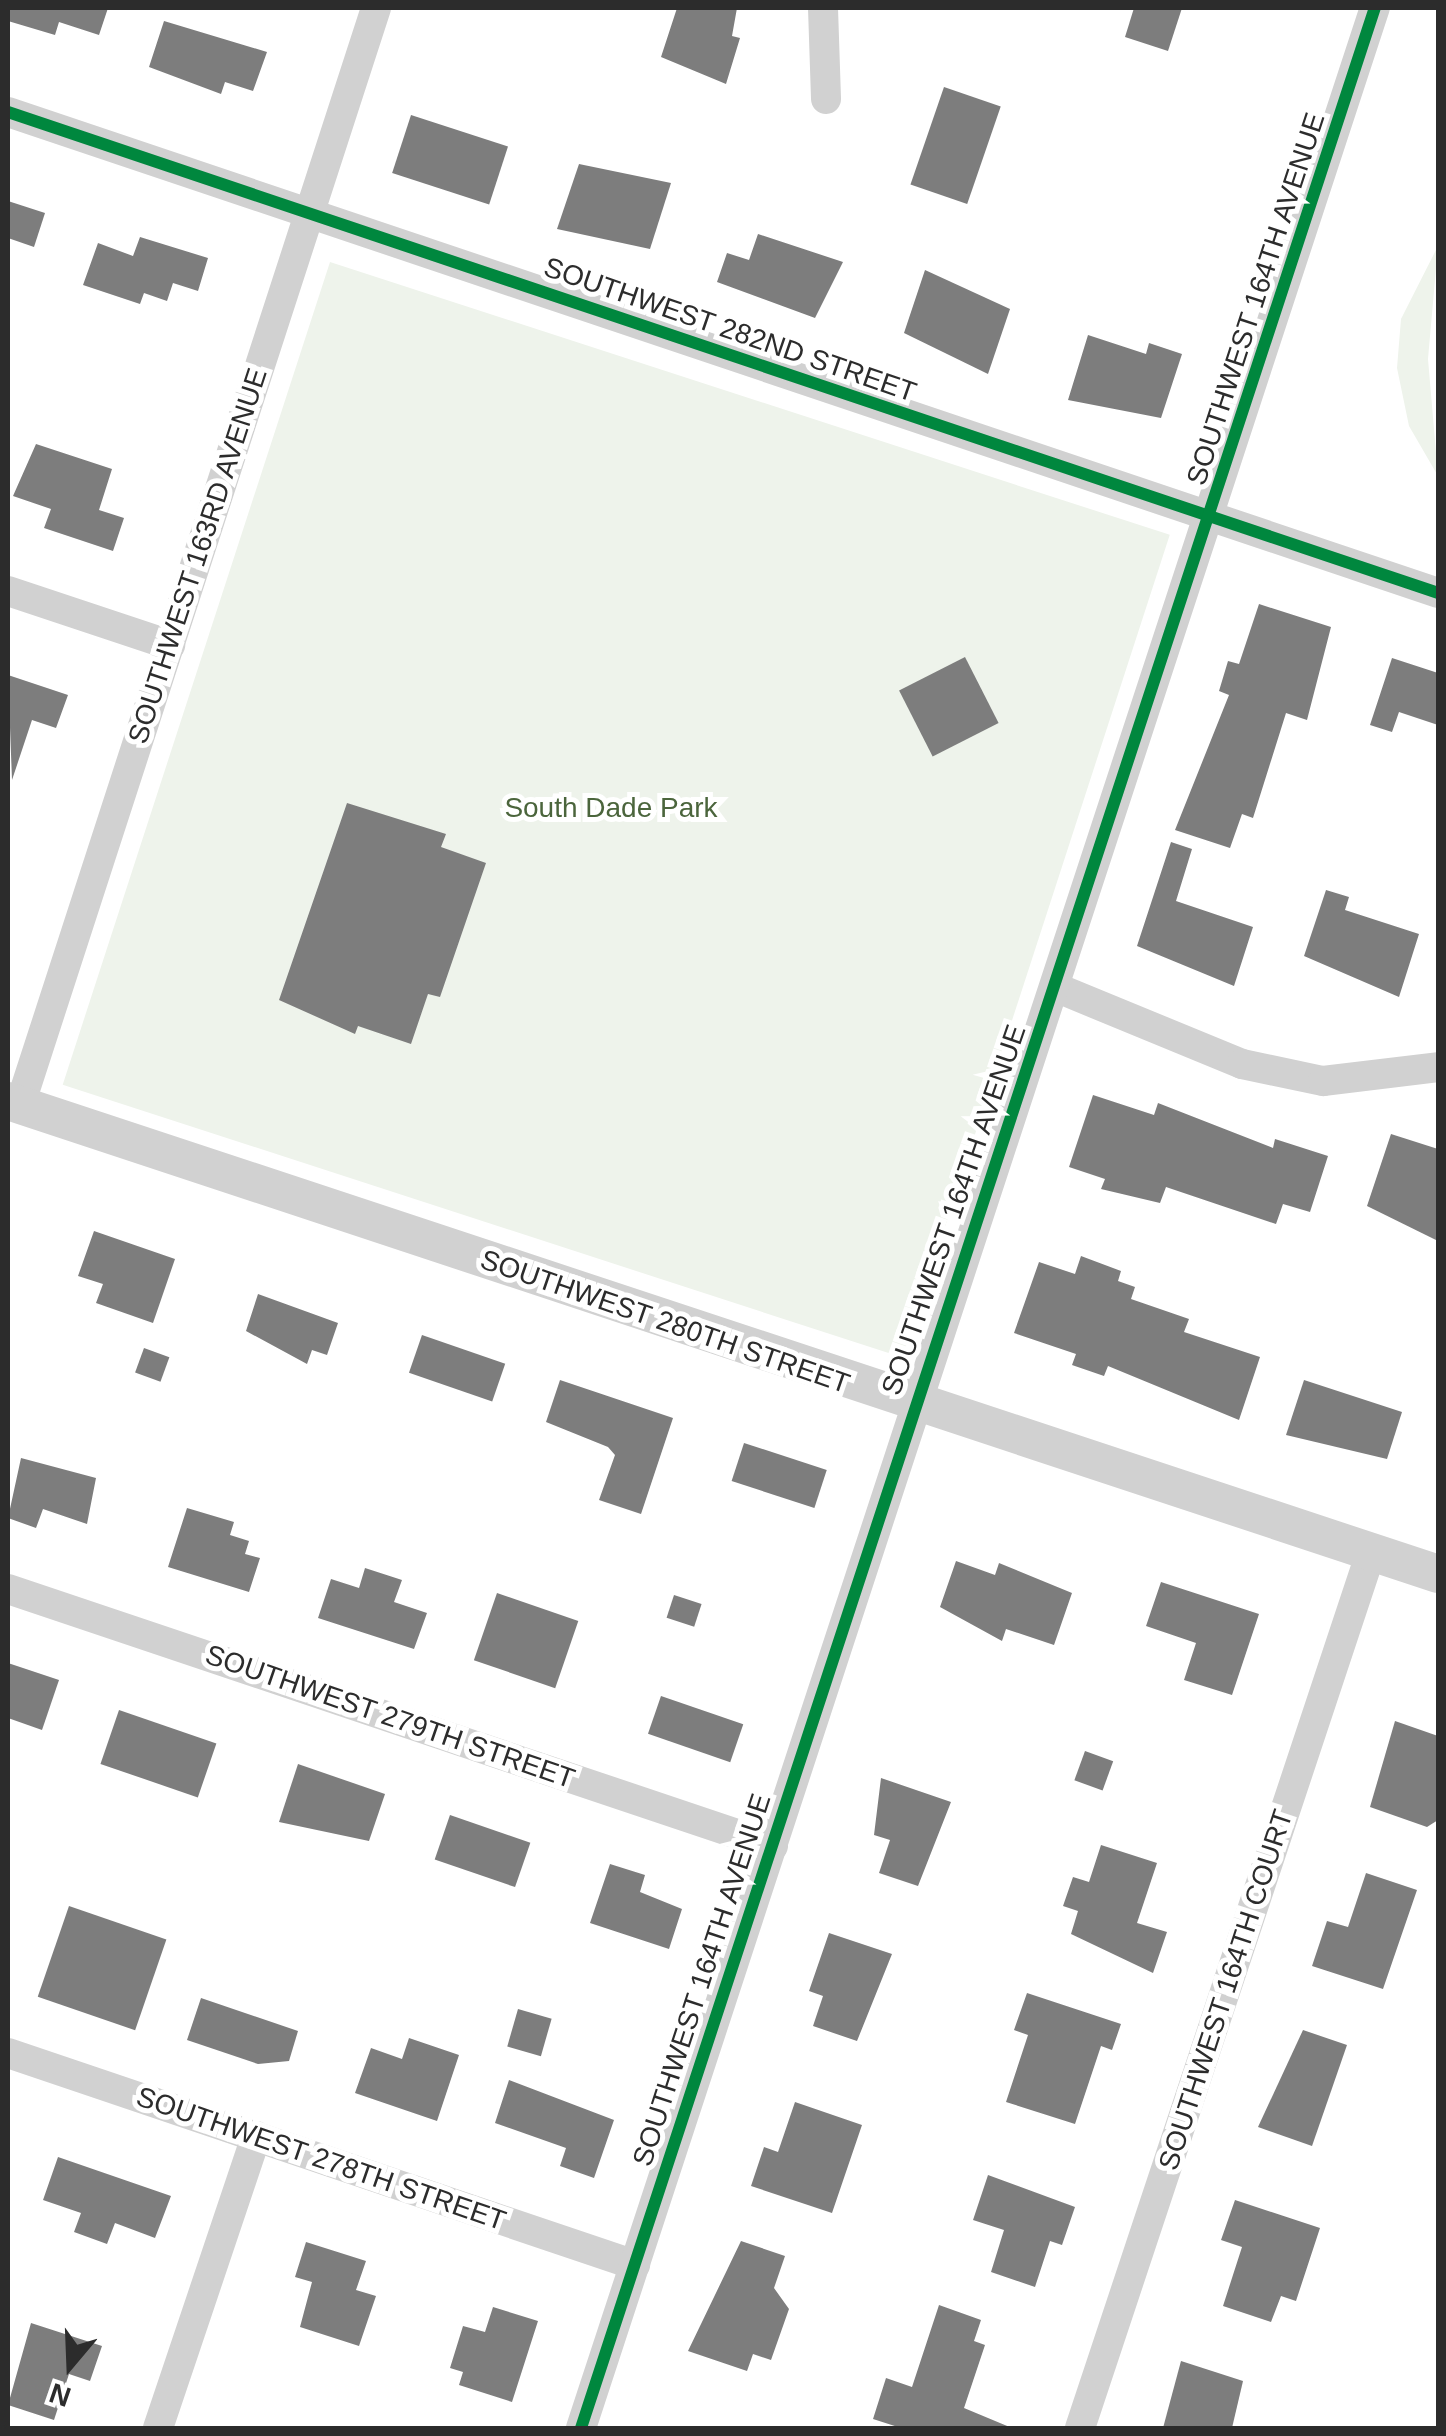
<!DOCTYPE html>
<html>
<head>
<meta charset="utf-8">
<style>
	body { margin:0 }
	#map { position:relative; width:1446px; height:2436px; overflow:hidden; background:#fff; font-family:Helvetica,sans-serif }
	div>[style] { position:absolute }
	.green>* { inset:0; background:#eef3eb; transform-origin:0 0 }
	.building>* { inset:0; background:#7d7d7d; transform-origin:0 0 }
	.minor>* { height:30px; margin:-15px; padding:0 15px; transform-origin:15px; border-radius:15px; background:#d1d1d1 }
	.tertiary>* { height:38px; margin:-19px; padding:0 19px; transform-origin:19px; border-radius:19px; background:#d1d1d1 }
	.cycleway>* { height:12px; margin:-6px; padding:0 6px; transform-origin:6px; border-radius:6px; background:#00873e }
	span { translate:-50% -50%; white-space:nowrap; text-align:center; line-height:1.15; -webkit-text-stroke:10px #fff; paint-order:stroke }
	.street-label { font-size:28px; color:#2c2c2c }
	.park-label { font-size:28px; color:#4b653c }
	.frame { position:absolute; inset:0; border:10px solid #2c2c2c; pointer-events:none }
	.north { position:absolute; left:20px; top:2316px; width:100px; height:100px; -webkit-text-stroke:8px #fff; paint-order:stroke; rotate:199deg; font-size:28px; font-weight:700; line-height:40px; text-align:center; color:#2c2c2c }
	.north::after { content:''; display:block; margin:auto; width:35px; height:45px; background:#2c2c2c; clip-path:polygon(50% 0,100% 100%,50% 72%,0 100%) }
</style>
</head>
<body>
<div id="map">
	<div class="green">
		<div style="clip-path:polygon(1438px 246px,1428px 359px,1438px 476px,1409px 426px,1397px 368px,1401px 319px)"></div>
		<div style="left:330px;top:262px;width:883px;height:865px;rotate:18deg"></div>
	</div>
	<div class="building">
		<div style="clip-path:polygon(8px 8px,108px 8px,99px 35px,59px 22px,55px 35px,8px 21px)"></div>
		<div style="clip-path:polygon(677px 8px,737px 8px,732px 36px,740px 38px,726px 84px,661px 57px)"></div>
		<div style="clip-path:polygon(1134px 8px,1182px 8px,1168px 51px,1125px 37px)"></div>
		<div style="clip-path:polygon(164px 21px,267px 52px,253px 91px,225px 82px,221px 94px,149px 67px)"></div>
		<div style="left:944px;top:87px;width:60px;height:103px;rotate:19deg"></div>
		<div style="left:411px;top:115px;width:102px;height:61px;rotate:18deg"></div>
		<div style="clip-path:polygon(579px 164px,671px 183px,650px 249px,557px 229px)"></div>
		<div style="clip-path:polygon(8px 201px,45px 213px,34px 247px,8px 238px)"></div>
		<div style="clip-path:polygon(758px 234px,843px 262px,815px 318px,717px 282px,727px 253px,749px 260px)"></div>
		<div style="clip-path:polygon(140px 237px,208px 258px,198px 291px,173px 283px,167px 301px,144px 293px,140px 304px,83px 285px,98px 243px,133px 256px)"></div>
		<div style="clip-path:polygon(925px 270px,1010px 309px,988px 374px,904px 333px)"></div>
		<div style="clip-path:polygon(1088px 335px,1146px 354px,1149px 343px,1182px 354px,1161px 418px,1068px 400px)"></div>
		<div style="clip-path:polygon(36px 444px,112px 469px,99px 510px,124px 518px,113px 551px,44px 528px,51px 509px,13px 496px)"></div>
		<div style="clip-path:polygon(1259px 604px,1331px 627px,1307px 720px,1286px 713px,1253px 818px,1242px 814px,1230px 848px,1175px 830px,1229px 695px,1219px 691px,1228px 661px,1239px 664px)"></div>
		<div style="left:965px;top:657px;width:74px;height:74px;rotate:63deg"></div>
		<div style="clip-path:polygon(1392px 658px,1438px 673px,1438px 725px,1399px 712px,1392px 732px,1370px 725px)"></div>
		<div style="clip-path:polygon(8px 675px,68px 695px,56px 728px,32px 720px,12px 780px)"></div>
		<div style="clip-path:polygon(347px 803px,446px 834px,441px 847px,486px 863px,440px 997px,428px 994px,411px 1044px,358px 1026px,355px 1034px,279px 1000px)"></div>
		<div style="clip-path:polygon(1171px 842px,1192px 849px,1176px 901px,1253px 927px,1234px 986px,1137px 946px)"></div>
		<div style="clip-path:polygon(1326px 890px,1349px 897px,1345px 910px,1419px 934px,1399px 997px,1304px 956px)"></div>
		<div style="clip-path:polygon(1093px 1095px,1154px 1115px,1158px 1103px,1273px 1148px,1275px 1139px,1328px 1156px,1310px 1212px,1283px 1204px,1276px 1224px,1166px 1187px,1160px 1203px,1101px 1189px,1105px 1179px,1069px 1167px)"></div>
		<div style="clip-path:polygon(1391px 1134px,1438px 1149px,1438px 1241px,1367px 1206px)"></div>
		<div style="clip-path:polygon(94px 1231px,175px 1259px,153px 1323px,96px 1303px,103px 1284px,78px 1276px)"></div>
		<div style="clip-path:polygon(1081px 1256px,1121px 1271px,1118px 1281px,1135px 1287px,1131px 1299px,1189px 1319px,1184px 1332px,1260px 1357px,1239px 1420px,1108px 1366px,1104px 1376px,1072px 1365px,1076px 1354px,1014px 1333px,1039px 1262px,1075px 1274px)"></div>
		<div style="clip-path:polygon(258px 1294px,338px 1323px,327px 1355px,312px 1350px,307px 1364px,246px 1331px)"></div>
		<div style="left:422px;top:1335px;width:88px;height:40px;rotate:19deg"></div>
		<div style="left:144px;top:1348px;width:27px;height:26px;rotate:20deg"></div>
		<div style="clip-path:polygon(560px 1380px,673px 1418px,641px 1514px,599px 1500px,615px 1455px,608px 1447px,546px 1422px)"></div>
		<div style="clip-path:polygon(1304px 1380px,1402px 1412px,1387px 1459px,1286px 1435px)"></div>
		<div style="left:744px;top:1443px;width:87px;height:40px;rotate:18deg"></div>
		<div style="clip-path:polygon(21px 1458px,96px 1478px,87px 1524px,43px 1509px,36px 1528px,8px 1518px)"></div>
		<div style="clip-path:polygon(187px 1508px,234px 1522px,230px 1535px,249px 1541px,245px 1554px,260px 1558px,249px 1592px,168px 1567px)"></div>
		<div style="clip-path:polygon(956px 1561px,995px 1575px,999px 1563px,1072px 1593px,1054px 1645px,1006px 1629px,1002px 1641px,940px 1607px)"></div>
		<div style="clip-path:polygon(365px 1568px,402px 1580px,394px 1602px,427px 1613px,414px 1649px,318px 1618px,331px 1579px,359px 1588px)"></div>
		<div style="clip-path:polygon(1161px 1582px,1259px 1614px,1232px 1695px,1184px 1680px,1196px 1643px,1146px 1626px)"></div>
		<div style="left:497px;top:1593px;width:86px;height:71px;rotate:19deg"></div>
		<div style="left:674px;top:1595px;width:29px;height:24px;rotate:18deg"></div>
		<div style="clip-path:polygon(8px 1663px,59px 1680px,42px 1730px,8px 1718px)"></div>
		<div style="left:661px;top:1696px;width:87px;height:40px;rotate:19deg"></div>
		<div style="left:119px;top:1710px;width:103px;height:57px;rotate:19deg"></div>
		<div style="clip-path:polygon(1395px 1721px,1438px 1736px,1438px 1820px,1427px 1827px,1370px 1807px)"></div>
		<div style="left:1085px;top:1751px;width:30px;height:31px;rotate:20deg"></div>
		<div style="clip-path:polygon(298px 1764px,385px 1794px,369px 1841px,279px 1822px)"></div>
		<div style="clip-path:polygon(881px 1778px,951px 1802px,918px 1886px,879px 1873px,890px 1840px,874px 1835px)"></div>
		<div style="left:450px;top:1815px;width:85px;height:47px;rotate:19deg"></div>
		<div style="clip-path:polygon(1101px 1845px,1157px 1863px,1137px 1923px,1167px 1932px,1153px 1973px,1071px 1934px,1078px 1911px,1063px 1906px,1073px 1877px,1089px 1882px)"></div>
		<div style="clip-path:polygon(610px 1864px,645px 1875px,640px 1892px,682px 1909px,669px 1949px,590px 1923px)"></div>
		<div style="clip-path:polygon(1366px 1873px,1417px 1890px,1383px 1989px,1312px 1966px,1327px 1921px,1348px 1927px)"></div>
		<div style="left:69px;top:1906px;width:103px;height:96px;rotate:19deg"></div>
		<div style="clip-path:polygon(829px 1933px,892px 1954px,857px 2041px,813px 2026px,823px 1996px,809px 1991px)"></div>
		<div style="clip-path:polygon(1027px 1993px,1121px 2024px,1112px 2050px,1101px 2046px,1075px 2124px,1006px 2102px,1028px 2035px,1014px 2030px)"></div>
		<div style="clip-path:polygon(201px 1998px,298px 2031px,289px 2061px,258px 2064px,187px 2040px)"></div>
		<div style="left:518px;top:2009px;width:35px;height:39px;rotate:16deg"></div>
		<div style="clip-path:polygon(1303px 2030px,1347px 2045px,1312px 2146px,1258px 2127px)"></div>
		<div style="clip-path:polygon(409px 2038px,459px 2055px,437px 2121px,355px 2093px,371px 2048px,402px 2059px)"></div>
		<div style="clip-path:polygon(509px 2080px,614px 2120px,594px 2178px,560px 2166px,566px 2148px,495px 2123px)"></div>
		<div style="clip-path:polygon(795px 2102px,862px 2125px,832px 2213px,751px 2186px,764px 2147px,778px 2152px)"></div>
		<div style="clip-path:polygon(58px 2157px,171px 2196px,155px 2238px,115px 2223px,107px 2244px,74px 2232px,81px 2213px,43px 2200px)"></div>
		<div style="clip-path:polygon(988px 2175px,1075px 2207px,1062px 2245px,1050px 2241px,1035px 2287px,991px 2272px,1004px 2230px,973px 2220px)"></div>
		<div style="clip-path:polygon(1235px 2200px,1320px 2228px,1296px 2301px,1281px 2296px,1271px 2322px,1223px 2306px,1242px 2247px,1221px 2240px)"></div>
		<div style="clip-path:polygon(741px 2241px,785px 2256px,774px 2288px,789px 2309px,771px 2360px,753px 2354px,747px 2371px,688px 2351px)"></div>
		<div style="clip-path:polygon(306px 2242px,366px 2261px,356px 2290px,376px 2296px,359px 2346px,300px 2327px,312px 2282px,295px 2277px)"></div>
		<div style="clip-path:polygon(939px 2305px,981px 2320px,974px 2341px,985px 2345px,964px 2408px,1012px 2428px,901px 2428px,873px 2419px,886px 2378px,912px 2387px)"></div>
		<div style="clip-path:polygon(493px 2307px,538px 2321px,512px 2402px,459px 2385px,463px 2372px,450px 2368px,463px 2326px,485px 2332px)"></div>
		<div style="clip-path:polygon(31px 2323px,102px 2346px,90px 2381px,69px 2374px,54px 2420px,8px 2405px)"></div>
		<div style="clip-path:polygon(1181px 2361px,1243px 2381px,1232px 2428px,1163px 2428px)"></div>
	</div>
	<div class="minor">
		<div style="left:823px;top:8px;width:91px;rotate:88.1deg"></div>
		<div style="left:8px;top:112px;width:1509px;rotate:18.59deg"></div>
		<div style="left:8px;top:591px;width:171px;rotate:18.4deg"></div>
		<div style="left:1055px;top:987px;width:202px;rotate:22.4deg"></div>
		<div style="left:1242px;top:1064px;width:83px;rotate:11.9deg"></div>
		<div style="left:1323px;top:1081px;width:116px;rotate:-6.9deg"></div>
		<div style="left:20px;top:1105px;width:1153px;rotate:-72.02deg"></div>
		<div style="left:8px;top:1589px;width:807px;rotate:18.57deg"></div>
		<div style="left:8px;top:2053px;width:662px;rotate:18.68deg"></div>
		<div style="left:158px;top:2428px;width:308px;rotate:-71.4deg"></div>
		<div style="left:581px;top:2428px;width:2547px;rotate:-71.84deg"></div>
		<div style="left:1080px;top:2428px;width:923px;rotate:-71.62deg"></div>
	</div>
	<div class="tertiary">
		<div style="left:8px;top:1101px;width:1506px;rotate:18.3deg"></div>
	</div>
	<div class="cycleway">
		<div style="left:8px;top:112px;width:1509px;rotate:18.59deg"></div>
		<div style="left:581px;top:2428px;width:2547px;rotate:-71.84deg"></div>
	</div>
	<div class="street-label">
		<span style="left:1256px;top:299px;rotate:-72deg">SOUTHWEST 164TH AVENUE</span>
		<span style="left:730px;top:330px;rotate:19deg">SOUTHWEST 282ND STREET</span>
		<span style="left:198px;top:556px;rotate:-72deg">SOUTHWEST 163RD AVENUE</span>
		<span style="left:954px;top:1210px;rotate:-71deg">SOUTHWEST 164TH AVENUE</span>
		<span style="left:665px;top:1322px;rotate:19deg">SOUTHWEST 280TH STREET</span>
		<span style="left:390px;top:1717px;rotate:19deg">SOUTHWEST 279TH STREET</span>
		<span style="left:702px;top:1980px;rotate:-72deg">SOUTHWEST 164TH AVENUE</span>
		<span style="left:1226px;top:1990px;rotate:-72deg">SOUTHWEST 164TH COURT</span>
		<span style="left:321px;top:2159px;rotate:19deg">SOUTHWEST 278TH STREET</span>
	</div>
	<div class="park-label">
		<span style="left:611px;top:808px">South Dade Park</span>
	</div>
	<div class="frame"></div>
	<div class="north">N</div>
</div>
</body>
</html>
